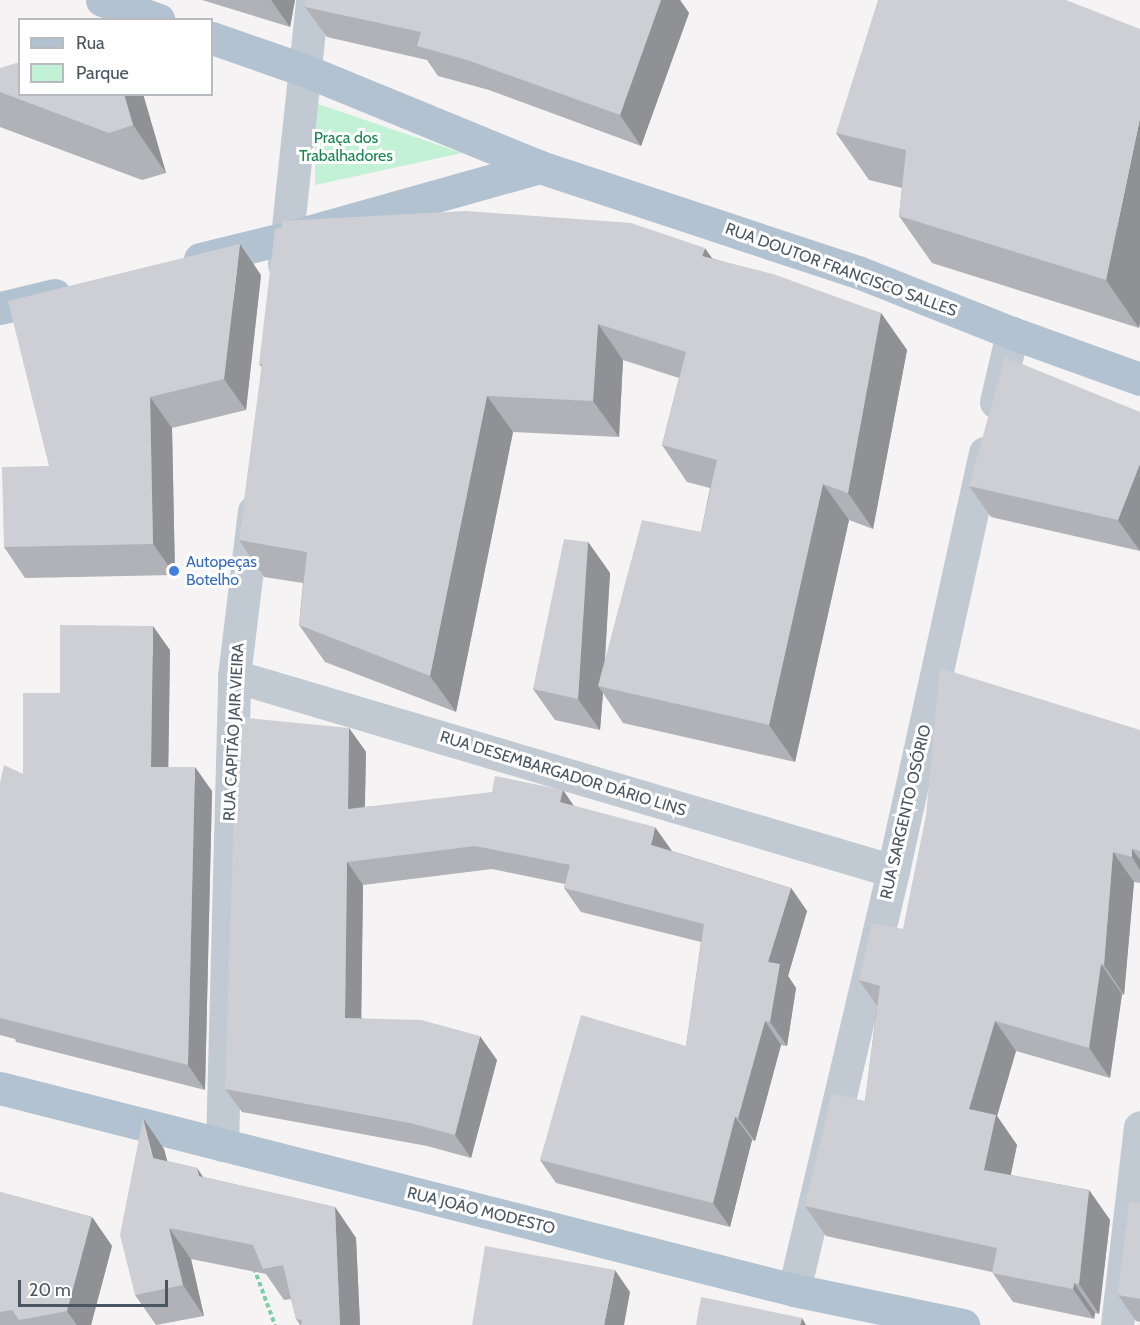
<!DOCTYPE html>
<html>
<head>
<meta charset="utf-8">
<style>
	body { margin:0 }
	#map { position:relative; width:1140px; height:1325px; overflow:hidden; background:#f5f3f3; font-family:Cabin,sans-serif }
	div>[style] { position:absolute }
	.green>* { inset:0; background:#c3f1d5 }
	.path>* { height:4px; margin-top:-2px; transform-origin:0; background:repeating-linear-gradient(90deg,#7ad0a6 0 4.5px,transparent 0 7.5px) }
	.minor>* { height:33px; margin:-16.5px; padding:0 16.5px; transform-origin:16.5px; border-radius:16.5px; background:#c1cad2 }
	.major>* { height:33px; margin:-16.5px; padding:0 16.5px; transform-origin:16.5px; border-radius:16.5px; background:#b3c2d1 }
	.wall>* { inset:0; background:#b0b2b7 }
	.shaded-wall>* { inset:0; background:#909195 }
	.building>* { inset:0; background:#cdcfd5 }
	.dots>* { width:16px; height:16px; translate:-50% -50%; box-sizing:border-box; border:3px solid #fff; border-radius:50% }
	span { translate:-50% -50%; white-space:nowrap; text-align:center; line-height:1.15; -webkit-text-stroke:6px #fff; paint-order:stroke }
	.park-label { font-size:16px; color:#17864f }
	.street-label { font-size:16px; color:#4a5661 }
	.shop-label { font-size:16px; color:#366cbe }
	.left { translate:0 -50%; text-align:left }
	.legend { position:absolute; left:18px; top:18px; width:195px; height:78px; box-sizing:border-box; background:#fff; border:2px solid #b7bbc0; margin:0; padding:8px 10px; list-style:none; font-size:18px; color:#4a5661 }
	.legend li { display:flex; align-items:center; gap:12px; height:30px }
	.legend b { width:30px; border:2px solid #b7bbc0 }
	.scale { position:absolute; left:18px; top:1280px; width:150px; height:27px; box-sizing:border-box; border:3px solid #4a5661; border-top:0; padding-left:8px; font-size:18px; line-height:21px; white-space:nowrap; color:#4a5661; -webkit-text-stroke:4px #fff; paint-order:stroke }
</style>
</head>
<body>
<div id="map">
	<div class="green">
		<div style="clip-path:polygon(315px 103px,462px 153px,315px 185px)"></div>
	</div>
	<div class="path">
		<div style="left:254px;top:1268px;width:61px;rotate:69.8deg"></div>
	</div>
	<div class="minor">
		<div style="left:284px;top:264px;width:265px;rotate:-83.9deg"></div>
		<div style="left:996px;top:402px;width:71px;rotate:-76.9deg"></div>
		<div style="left:234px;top:676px;width:687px;rotate:16.48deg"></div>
		<div style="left:222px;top:1145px;width:469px;rotate:-88.5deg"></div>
		<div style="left:234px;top:676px;width:166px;rotate:-83.1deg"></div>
		<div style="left:794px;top:1290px;width:431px;rotate:-76.7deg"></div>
		<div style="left:893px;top:871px;width:428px;rotate:-77.6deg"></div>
		<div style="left:1117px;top:1325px;width:199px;rotate:-83.4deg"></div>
	</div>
	<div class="major">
		<div style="left:102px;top:0;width:60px;rotate:19.3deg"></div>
		<div style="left:212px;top:38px;width:97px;rotate:19.2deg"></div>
		<div style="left:304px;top:70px;width:255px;rotate:22.3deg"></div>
		<div style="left:540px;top:167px;width:335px;rotate:18.3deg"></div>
		<div style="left:858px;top:272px;width:166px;rotate:21.6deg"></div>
		<div style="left:1012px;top:333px;width:136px;rotate:19.8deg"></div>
		<div style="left:200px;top:259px;width:89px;rotate:-13.6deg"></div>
		<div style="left:287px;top:238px;width:263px;rotate:-15.7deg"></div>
		<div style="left:0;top:308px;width:56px;rotate:-13.5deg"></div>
		<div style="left:0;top:1088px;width:819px;rotate:14.27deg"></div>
		<div style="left:794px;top:1290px;width:173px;rotate:11.7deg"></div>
	</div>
	<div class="wall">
		<div style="clip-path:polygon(202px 0,295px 0,290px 27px)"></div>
		<div style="clip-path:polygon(305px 0,680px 0,689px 13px,641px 146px,489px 90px,438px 76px,427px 60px,327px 37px,305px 7px)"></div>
		<div style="clip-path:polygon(1066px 0,1139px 328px,932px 263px,899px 216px,902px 188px,869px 180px,836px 133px)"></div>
		<div style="clip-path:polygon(0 68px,143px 94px,166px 173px,142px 180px,0 127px)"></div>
		<div style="clip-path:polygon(712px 258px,881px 313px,907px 350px,873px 529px,849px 520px,795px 762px,623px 723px,603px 693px,600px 730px,555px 720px,533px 689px,588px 542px,610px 573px,605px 661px,701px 532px,710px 488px,687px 482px,662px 445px,679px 378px,623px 360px,619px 437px,513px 432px,456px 712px,325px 662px,299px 625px,303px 583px,264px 577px,239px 540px,262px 368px,259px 364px)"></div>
		<div style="clip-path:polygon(261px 275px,246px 410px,172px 428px,175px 575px,25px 578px,4px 547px,49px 466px)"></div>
		<div style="clip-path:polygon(1140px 412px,1140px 551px,991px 517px,969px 486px)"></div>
		<div style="clip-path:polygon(170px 650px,168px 767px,212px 791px,205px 1090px,16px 1042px,15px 1039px,0 1035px,0 783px,23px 774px,60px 693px)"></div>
		<div style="clip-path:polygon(349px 728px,366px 752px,365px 807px,563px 790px,574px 806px,672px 851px,791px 888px,807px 911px,788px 976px,796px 988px,787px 1046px,781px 1045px,755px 1141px,752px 1140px,730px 1227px,556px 1183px,540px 1160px,686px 1046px,701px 942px,581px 912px,564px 888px,565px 884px,492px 869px,363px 885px,361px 1018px,497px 1060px,471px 1158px,427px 1146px,242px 1112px,225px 1089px)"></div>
		<div style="clip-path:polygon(1140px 730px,1140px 883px,1134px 882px,1124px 995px,1122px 994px,1110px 1078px,1016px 1051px,997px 1116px,1017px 1145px,1011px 1175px,1089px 1190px,1110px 1220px,1099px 1314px,1095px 1313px,1094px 1319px,1013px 1302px,992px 1272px,826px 1236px,805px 1206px,865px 1101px,877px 1006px,859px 980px,903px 929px)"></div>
		<div style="clip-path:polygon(164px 1149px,167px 1161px,197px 1168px,203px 1177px,335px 1207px,356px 1238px,360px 1325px,300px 1325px,296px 1319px,291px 1299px,284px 1300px,266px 1274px,191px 1259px,204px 1316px,156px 1325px,135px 1295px)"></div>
		<div style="clip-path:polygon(0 1192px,92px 1217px,112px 1246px,91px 1325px,0 1325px)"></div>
		<div style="clip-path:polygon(1140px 1203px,1140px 1322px,1136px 1321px,1118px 1295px)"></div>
	</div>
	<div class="shaded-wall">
		<div style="clip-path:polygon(271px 0,295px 0,290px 27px)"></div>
		<div style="clip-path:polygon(661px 0,680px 0,689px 13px,641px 146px,620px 115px)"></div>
		<div style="clip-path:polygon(124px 94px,143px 94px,166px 173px,133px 125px)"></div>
		<div style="clip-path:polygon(1140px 118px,1140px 323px,1139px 328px,1106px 280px)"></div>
		<div style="clip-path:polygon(240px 244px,261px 275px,246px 410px,224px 379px)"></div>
		<div style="clip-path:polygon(705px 248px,730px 284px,702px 256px)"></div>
		<div style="clip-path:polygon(881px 313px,907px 350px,873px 529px,848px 493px)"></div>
		<div style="clip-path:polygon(598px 324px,623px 360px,619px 437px,593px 401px)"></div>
		<div style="clip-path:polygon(487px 396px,513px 432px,456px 712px,430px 676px)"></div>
		<div style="clip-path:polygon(150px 397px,172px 428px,175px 575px,153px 544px)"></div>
		<div style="clip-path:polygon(1140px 464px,1140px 551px,1118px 520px)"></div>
		<div style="clip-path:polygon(823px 484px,849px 520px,795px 762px,769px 725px)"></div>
		<div style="clip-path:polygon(588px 542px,610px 573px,603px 687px,598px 686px,603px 693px,600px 730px,578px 699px)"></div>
		<div style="clip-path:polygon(153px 626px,170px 650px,168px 791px,151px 767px)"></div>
		<div style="clip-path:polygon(349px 728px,366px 752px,364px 832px,348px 809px)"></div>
		<div style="clip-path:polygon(195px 767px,212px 791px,205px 1090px,188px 1065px)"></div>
		<div style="clip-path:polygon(563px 790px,579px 814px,560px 802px)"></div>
		<div style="clip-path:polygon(655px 827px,672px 851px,651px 845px)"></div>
		<div style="clip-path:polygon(1132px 849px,1140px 860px,1140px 870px,1132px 857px)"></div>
		<div style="clip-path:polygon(1113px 852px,1134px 882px,1124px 995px,1104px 965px)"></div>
		<div style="clip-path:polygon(347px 862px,363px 885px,361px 1041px,345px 1018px)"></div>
		<div style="clip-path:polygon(791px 888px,807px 911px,788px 976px,796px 988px,787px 1046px,770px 1022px,768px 962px)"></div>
		<div style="clip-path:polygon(1101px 964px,1122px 994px,1110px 1078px,1089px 1048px)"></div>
		<div style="clip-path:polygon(765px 1021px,781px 1045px,755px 1141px,738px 1118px)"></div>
		<div style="clip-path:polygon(995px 1021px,1016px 1051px,997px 1116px,1017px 1145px,1005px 1200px,984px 1170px,969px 1109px)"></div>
		<div style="clip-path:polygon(480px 1036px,497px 1060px,471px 1158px,455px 1135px)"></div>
		<div style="clip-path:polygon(735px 1117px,752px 1140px,730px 1227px,713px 1203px)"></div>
		<div style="clip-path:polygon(143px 1118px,164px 1149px,175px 1189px,153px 1158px)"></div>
		<div style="clip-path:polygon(197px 1168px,218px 1199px,199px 1176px)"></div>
		<div style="clip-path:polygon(1089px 1190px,1110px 1220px,1099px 1314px,1079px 1284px)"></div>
		<div style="clip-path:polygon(335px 1207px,356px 1238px,360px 1325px,340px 1325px)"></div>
		<div style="clip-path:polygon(92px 1217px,112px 1246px,91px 1325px,77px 1325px,67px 1311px)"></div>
		<div style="clip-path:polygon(169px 1228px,191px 1259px,204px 1316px,183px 1285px)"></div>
		<div style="clip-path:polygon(615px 1270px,630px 1292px,624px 1325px,604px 1325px)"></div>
		<div style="clip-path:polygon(1074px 1283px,1095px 1313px,1094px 1319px,1073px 1289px)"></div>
		<div style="clip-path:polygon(802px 1318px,806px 1325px,800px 1325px)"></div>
	</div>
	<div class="building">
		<div style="clip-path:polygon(305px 0,661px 0,620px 115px,467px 60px,417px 46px,421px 32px,305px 7px)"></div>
		<div style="clip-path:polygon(878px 0,1066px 0,1140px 29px,1140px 118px,1106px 280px,899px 216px,906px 150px,836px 133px)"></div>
		<div style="clip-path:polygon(20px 62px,20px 94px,124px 94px,133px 125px,109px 133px,0 92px,0 68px)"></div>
		<div style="clip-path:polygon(466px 211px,631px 223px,705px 248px,702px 256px,773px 274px,881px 313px,848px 493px,823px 484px,769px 725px,598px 686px,642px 520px,701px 532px,717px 460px,662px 445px,686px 352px,598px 324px,593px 401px,487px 396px,430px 676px,299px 625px,307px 552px,239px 540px,262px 363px,259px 364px,275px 229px,282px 227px,282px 221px)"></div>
		<div style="clip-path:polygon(240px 244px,224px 379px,150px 397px,153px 544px,4px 547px,2px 467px,49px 466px,8px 301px)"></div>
		<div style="clip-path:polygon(1005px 357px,1140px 412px,1140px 464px,1118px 520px,969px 486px)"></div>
		<div style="clip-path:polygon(564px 539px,588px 542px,578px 699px,533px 689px)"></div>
		<div style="clip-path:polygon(60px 625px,153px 626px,151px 767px,195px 767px,188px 1065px,0 1018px,0 783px,4px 765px,23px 774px,23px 693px,60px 693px)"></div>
		<div style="clip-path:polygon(940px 668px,1140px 730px,1140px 851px,1132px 849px,1132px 857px,1113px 852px,1104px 965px,1101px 964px,1089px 1048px,995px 1021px,969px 1109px,996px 1115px,984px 1170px,1089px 1190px,1079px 1284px,1074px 1283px,1073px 1289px,992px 1273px,997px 1248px,805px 1206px,832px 1093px,865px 1101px,880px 986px,859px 980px,872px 923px,903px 929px,926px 815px)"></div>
		<div style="clip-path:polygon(237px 717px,349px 728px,348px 809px,492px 792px,495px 776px,563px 790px,560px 802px,655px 827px,651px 845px,791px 888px,768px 962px,780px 964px,770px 1022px,765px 1021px,738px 1118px,735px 1117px,713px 1203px,540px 1160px,581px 1015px,686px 1046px,704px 924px,564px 888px,570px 865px,475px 846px,347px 862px,345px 1018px,421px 1020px,480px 1036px,455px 1135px,410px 1123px,225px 1089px)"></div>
		<div style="clip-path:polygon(143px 1118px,153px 1158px,197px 1168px,199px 1176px,335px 1207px,340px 1325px,301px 1325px,302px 1320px,296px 1319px,283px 1265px,263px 1269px,253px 1245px,169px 1228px,183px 1285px,135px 1295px,120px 1235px)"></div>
		<div style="clip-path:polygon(0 1192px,92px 1217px,67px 1311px,19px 1320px,12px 1310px,0 1312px)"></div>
		<div style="clip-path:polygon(1129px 1201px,1140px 1203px,1140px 1299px,1118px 1295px)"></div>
		<div style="clip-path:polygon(485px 1246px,615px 1270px,604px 1325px,472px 1325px)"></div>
		<div style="clip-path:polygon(701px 1297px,802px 1318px,800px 1325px,696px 1325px)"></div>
	</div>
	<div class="dots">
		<div style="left:174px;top:571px;background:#3f7fe0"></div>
	</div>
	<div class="park-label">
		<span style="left:346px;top:147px">Praça dos<br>Trabalhadores</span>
	</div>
	<div class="street-label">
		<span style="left:841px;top:270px;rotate:20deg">RUA DOUTOR FRANCISCO SALLES</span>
		<span style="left:234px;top:732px;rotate:-87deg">RUA CAPITÃO JAIR VIEIRA</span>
		<span style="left:563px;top:774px;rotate:17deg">RUA DESEMBARGADOR DÁRIO LINS</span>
		<span style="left:906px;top:812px;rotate:-77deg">RUA SARGENTO OSÓRIO</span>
		<span style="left:481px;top:1211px;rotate:14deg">RUA JOÃO MODESTO</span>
	</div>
	<div class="shop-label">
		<span class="left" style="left:186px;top:571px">Autopeças<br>Botelho</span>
	</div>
	<ul class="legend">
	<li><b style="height:8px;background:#b3c2d1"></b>Rua</li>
	<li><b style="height:16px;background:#c3f1d5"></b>Parque</li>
	</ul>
	<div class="scale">20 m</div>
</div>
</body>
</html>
